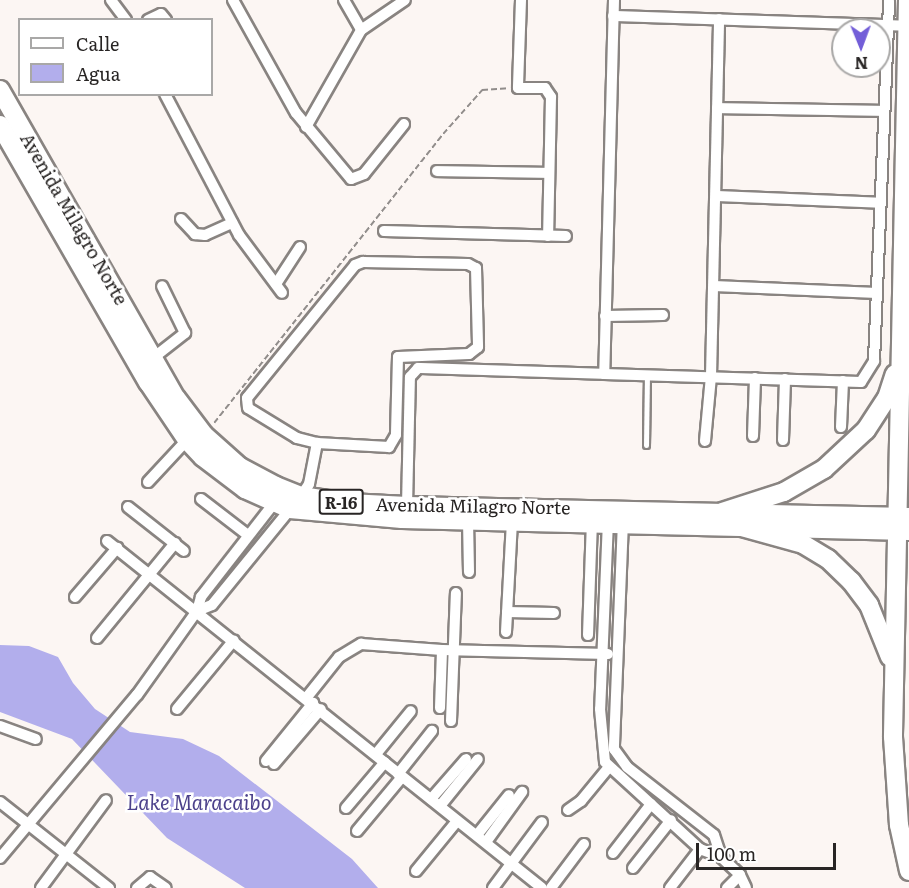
<!DOCTYPE html>
<html>
<head>
<meta charset="utf-8">
<style>
	body { margin:0 }
	#map { position:relative; width:909px; height:888px; overflow:hidden; background:#fcf6f3; font-family:Literata,serif }
	div>[style] { position:absolute }
	.water>* { inset:0; background:#b2aeec }
	.path>* { height:1.5px; margin-top:-0.75px; transform-origin:0; background:repeating-linear-gradient(90deg,#918d8b 0 6px,transparent 0 9px) }
	.roads { filter:drop-shadow(2px 0 #898481) drop-shadow(-2px 0 #898481) drop-shadow(0 2px #898481) drop-shadow(0 -2px #898481) }
	.service>* { height:5px; margin:-2.5px; padding:0 2.5px; transform-origin:2.5px; border-radius:2.5px; background:#fff }
	.minor>* { height:10px; margin:-5px; padding:0 5px; transform-origin:5px; border-radius:5px; background:#fff }
	.primary>* { height:18px; margin:-9px; padding:0 9px; transform-origin:9px; border-radius:9px; background:#fff }
	.trunk>* { height:18px; margin:-9px; padding:0 9px; transform-origin:9px; border-radius:9px; background:#fff }
	span { translate:-50% -50%; white-space:nowrap; text-align:center; line-height:1.15; -webkit-text-stroke:5px #fff; paint-order:stroke }
	.shield-label span { padding:2px 4px; background:#fff; border:2px solid; border-radius:4px; -webkit-text-stroke-width:0 }
	.shield-label { font-size:16px; color:#282524; font-weight:700 }
	.street-label { font-size:18px; color:#282524 }
	.water-label { font-size:20px; color:#4c418b; font-style:italic }
	.legend { position:absolute; left:18px; top:18px; width:195px; height:78px; box-sizing:border-box; background:#fff; border:2px solid #a9a8a7; margin:0; padding:8px 10px; list-style:none; font-size:18px; color:#282524 }
	.legend li { display:flex; align-items:center; gap:12px; height:30px }
	.legend b { width:30px; border:2px solid #a9a8a7 }
	.north { position:absolute; left:831px; top:18px; width:60px; height:60px; box-sizing:border-box; background:#fff; border:2px solid #a9a8a7; border-radius:50%; rotate:179deg; font-size:16px; font-weight:700; line-height:24px; text-align:center; color:#282524 }
	.north::after { content:''; display:block; margin:auto; width:21px; height:27px; background:#735ed8; clip-path:polygon(50% 0,100% 100%,50% 72%,0 100%) }
	.scale { position:absolute; left:696px; top:843px; width:140px; height:27px; box-sizing:border-box; border:3px solid #282524; border-top:0; padding-left:8px; font-size:18px; line-height:21px; white-space:nowrap; color:#282524; -webkit-text-stroke:4px #fff; paint-order:stroke }
</style>
</head>
<body>
<div id="map">
	<div class="water">
		<div style="clip-path:polygon(0 645px,29px 646px,58px 657px,73px 683px,95px 709px,130px 732px,183px 739px,219px 756px,352px 859px,378px 888px,245px 888px,167px 838px,72px 739px,0 712px)"></div>
	</div>
	<div class="path">
		<div style="left:214px;top:423px;width:369px;rotate:-51.6deg"></div>
		<div style="left:443px;top:134px;width:59px;rotate:-48.4deg"></div>
		<div style="left:482px;top:90px;width:26px;rotate:-4deg"></div>
	</div>
	<div class="roads">
		<div class="service">
			<div style="left:646px;top:445px;width:70px;rotate:-89.2deg"></div>
		</div>
		<div class="minor">
			<div style="left:111px;top:0;width:25px;rotate:53deg"></div>
			<div style="left:233px;top:0;width:129px;rotate:60.9deg"></div>
			<div style="left:296px;top:113px;width:86px;rotate:50.2deg"></div>
			<div style="left:351px;top:179px;width:14px;rotate:-21deg"></div>
			<div style="left:364px;top:174px;width:64px;rotate:-51.3deg"></div>
			<div style="left:344px;top:0;width:34px;rotate:60deg"></div>
			<div style="left:521px;top:0;width:88px;rotate:92deg"></div>
			<div style="left:518px;top:88px;width:27px"></div>
			<div style="left:545px;top:88px;width:11px;rotate:56deg"></div>
			<div style="left:551px;top:97px;width:139px;rotate:91.2deg"></div>
			<div style="left:614px;top:0;width:374px;rotate:91.5deg"></div>
			<div style="left:604px;top:374px;width:257px;rotate:1.8deg"></div>
			<div style="left:861px;top:382px;width:25px;rotate:-58deg"></div>
			<div style="left:874px;top:361px;width:361px;rotate:-87.6deg"></div>
			<div style="left:613px;top:16px;width:296px;rotate:1.9deg"></div>
			<div style="left:148px;top:20px;width:14px;rotate:-25deg"></div>
			<div style="left:161px;top:14px;width:8px;rotate:50deg"></div>
			<div style="left:165px;top:94px;width:159px;rotate:62.3deg"></div>
			<div style="left:239px;top:235px;width:72px;rotate:53.4deg"></div>
			<div style="left:717px;top:108px;width:167px;rotate:1deg"></div>
			<div style="left:306px;top:127px;width:112px;rotate:-60.4deg"></div>
			<div style="left:361px;top:30px;width:53px;rotate:-34.3deg"></div>
			<div style="left:437px;top:171px;width:112px;rotate:1deg"></div>
			<div style="left:716px;top:196px;width:165px;rotate:2.4deg"></div>
			<div style="left:181px;top:219px;width:21px;rotate:47deg"></div>
			<div style="left:195px;top:234px;width:10px;rotate:6deg"></div>
			<div style="left:205px;top:235px;width:30px;rotate:-24deg"></div>
			<div style="left:384px;top:231px;width:182px;rotate:1.6deg"></div>
			<div style="left:363px;top:262px;width:105px;rotate:1.1deg"></div>
			<div style="left:468px;top:264px;width:9px;rotate:27deg"></div>
			<div style="left:476px;top:268px;width:79px;rotate:88.5deg"></div>
			<div style="left:478px;top:347px;width:11px;rotate:142deg"></div>
			<div style="left:469px;top:354px;width:71px;rotate:177.6deg"></div>
			<div style="left:398px;top:357px;width:78px;rotate:91.5deg"></div>
			<div style="left:396px;top:435px;width:14px;rotate:120deg"></div>
			<div style="left:389px;top:447px;width:72px;rotate:-176.8deg"></div>
			<div style="left:317px;top:443px;width:21px;rotate:-166deg"></div>
			<div style="left:297px;top:438px;width:57px;rotate:-148.5deg"></div>
			<div style="left:248px;top:408px;width:10px;rotate:-96deg"></div>
			<div style="left:247px;top:398px;width:171px;rotate:-50.9deg"></div>
			<div style="left:355px;top:265px;width:9px;rotate:-21deg"></div>
			<div style="left:276px;top:284px;width:44px;rotate:-57deg"></div>
			<div style="left:714px;top:286px;width:163px;rotate:2.5deg"></div>
			<div style="left:605px;top:316px;width:58px;rotate:-1deg"></div>
			<div style="left:153px;top:358px;width:41px;rotate:-38deg"></div>
			<div style="left:185px;top:333px;width:52px;rotate:-116.1deg"></div>
			<div style="left:841px;top:427px;width:46px;rotate:-87.5deg"></div>
			<div style="left:753px;top:436px;width:58px;rotate:-88deg"></div>
			<div style="left:783px;top:440px;width:61px;rotate:-88.1deg"></div>
			<div style="left:705px;top:441px;width:65px;rotate:-84.7deg"></div>
			<div style="left:711px;top:376px;width:357px;rotate:-88.7deg"></div>
			<div style="left:148px;top:482px;width:57px;rotate:-47.1deg"></div>
			<div style="left:201px;top:499px;width:59px;rotate:37.5deg"></div>
			<div style="left:407px;top:506px;width:129px;rotate:-88.7deg"></div>
			<div style="left:410px;top:377px;width:12px;rotate:-48deg"></div>
			<div style="left:418px;top:368px;width:186px;rotate:1.8deg"></div>
			<div style="left:128px;top:507px;width:71px;rotate:38.2deg"></div>
			<div style="left:468px;top:520px;width:52px;rotate:88.9deg"></div>
			<div style="left:608px;top:521px;width:188px;rotate:92.4deg"></div>
			<div style="left:600px;top:709px;width:53px;rotate:84.6deg"></div>
			<div style="left:605px;top:762px;width:129px;rotate:42.5deg"></div>
			<div style="left:700px;top:849px;width:22px;rotate:21deg"></div>
			<div style="left:721px;top:857px;width:26px;rotate:43deg"></div>
			<div style="left:740px;top:875px;width:14px;rotate:65deg"></div>
			<div style="left:623px;top:521px;width:228px;rotate:92.3deg"></div>
			<div style="left:614px;top:749px;width:22px;rotate:54deg"></div>
			<div style="left:627px;top:767px;width:110px;rotate:38deg"></div>
			<div style="left:714px;top:835px;width:23px;rotate:72deg"></div>
			<div style="left:107px;top:541px;width:556px;rotate:38.58deg"></div>
			<div style="left:75px;top:597px;width:65px;rotate:-49.4deg"></div>
			<div style="left:197px;top:611px;width:16px;rotate:-22deg"></div>
			<div style="left:212px;top:605px;width:141px;rotate:-50.8deg"></div>
			<div style="left:301px;top:496px;width:14px;rotate:-56deg"></div>
			<div style="left:309px;top:484px;width:42px;rotate:-79deg"></div>
			<div style="left:507px;top:612px;width:47px;rotate:1.2deg"></div>
			<div style="left:506px;top:632px;width:111px;rotate:-86.9deg"></div>
			<div style="left:588px;top:635px;width:112px;rotate:-88deg"></div>
			<div style="left:97px;top:638px;width:123px;rotate:-50.6deg"></div>
			<div style="left:307px;top:697px;width:51px;rotate:-51.3deg"></div>
			<div style="left:339px;top:657px;width:26px;rotate:-31deg"></div>
			<div style="left:361px;top:644px;width:81px;rotate:4.2deg"></div>
			<div style="left:442px;top:650px;width:166px;rotate:1.4deg"></div>
			<div style="left:440px;top:708px;width:58px;rotate:-88deg"></div>
			<div style="left:177px;top:709px;width:89px;rotate:-50.4deg"></div>
			<div style="left:451px;top:721px;width:128px;rotate:-87.8deg"></div>
			<div style="left:0;top:726px;width:38px;rotate:20deg"></div>
			<div style="left:376px;top:754px;width:55px;rotate:-50.9deg"></div>
			<div style="left:266px;top:761px;width:75px;rotate:-51deg"></div>
			<div style="left:274px;top:764px;width:72px;rotate:-49.5deg"></div>
			<div style="left:398px;top:774px;width:55px;rotate:-51.7deg"></div>
			<div style="left:431px;top:799px;width:53px;rotate:-48.8deg"></div>
			<div style="left:0;top:802px;width:139px;rotate:38.3deg"></div>
			<div style="left:440px;top:806px;width:60px;rotate:-51deg"></div>
			<div style="left:346px;top:808px;width:60px;rotate:-49.7deg"></div>
			<div style="left:568px;top:810px;width:16px;rotate:-35deg"></div>
			<div style="left:581px;top:801px;width:44px;rotate:-50.5deg"></div>
			<div style="left:357px;top:831px;width:70px;rotate:-50.2deg"></div>
			<div style="left:477px;top:835px;width:51px;rotate:-51.3deg"></div>
			<div style="left:486px;top:842px;width:62px;rotate:-54.2deg"></div>
			<div style="left:613px;top:853px;width:62px;rotate:-52.2deg"></div>
			<div style="left:0;top:858px;width:213px;rotate:-50deg"></div>
			<div style="left:137px;top:695px;width:103px;rotate:-54.5deg"></div>
			<div style="left:197px;top:611px;width:15px;rotate:-74deg"></div>
			<div style="left:201px;top:597px;width:125px;rotate:-52.1deg"></div>
			<div style="left:633px;top:868px;width:61px;rotate:-51.6deg"></div>
			<div style="left:416px;top:871px;width:65px;rotate:-50.6deg"></div>
			<div style="left:41px;top:888px;width:109px;rotate:-53.5deg"></div>
			<div style="left:137px;top:888px;width:17px;rotate:-40deg"></div>
			<div style="left:150px;top:877px;width:19px;rotate:35deg"></div>
			<div style="left:493px;top:888px;width:82px;rotate:-53.4deg"></div>
			<div style="left:551px;top:888px;width:55px;rotate:-53.1deg"></div>
			<div style="left:670px;top:888px;width:49px;rotate:-52.4deg"></div>
			<div style="left:727px;top:888px;width:18px;rotate:-45deg"></div>
		</div>
		<div class="primary">
			<div style="left:0;top:90px;width:355px;rotate:60.3deg"></div>
			<div style="left:176px;top:398px;width:46px;rotate:52.9deg"></div>
			<div style="left:204px;top:435px;width:48px;rotate:41.6deg"></div>
			<div style="left:240px;top:467px;width:41px;rotate:27.8deg"></div>
			<div style="left:276px;top:486px;width:27px;rotate:22deg"></div>
			<div style="left:301px;top:496px;width:49px;rotate:8.3deg"></div>
			<div style="left:349px;top:503px;width:58px;rotate:3deg"></div>
			<div style="left:407px;top:506px;width:502px;rotate:1.26deg"></div>
			<div style="left:0;top:125px;width:297px;rotate:60.1deg"></div>
			<div style="left:148px;top:382px;width:70px;rotate:56.1deg"></div>
			<div style="left:187px;top:440px;width:23px;rotate:47deg"></div>
			<div style="left:203px;top:457px;width:53px;rotate:37.3deg"></div>
			<div style="left:245px;top:489px;width:49px;rotate:24deg"></div>
			<div style="left:290px;top:509px;width:112px;rotate:5.1deg"></div>
			<div style="left:402px;top:519px;width:507px;rotate:1.36deg"></div>
		</div>
		<div class="trunk">
			<div style="left:908px;top:0;width:737px;rotate:91.17deg"></div>
			<div style="left:893px;top:737px;width:88px;rotate:86.1deg"></div>
			<div style="left:899px;top:825px;width:47px;rotate:77.7deg"></div>
			<div style="left:722px;top:512px;width:65px;rotate:-17.9deg"></div>
			<div style="left:784px;top:492px;width:46px;rotate:-29.9deg"></div>
			<div style="left:824px;top:469px;width:57px;rotate:-42.9deg"></div>
			<div style="left:866px;top:430px;width:38px;rotate:-57deg"></div>
			<div style="left:887px;top:398px;width:25px;rotate:-72deg"></div>
			<div style="left:742px;top:527px;width:63px;rotate:15.6deg"></div>
			<div style="left:803px;top:544px;width:29px;rotate:31deg"></div>
			<div style="left:828px;top:559px;width:32px;rotate:44deg"></div>
			<div style="left:851px;top:581px;width:30px;rotate:53deg"></div>
			<div style="left:869px;top:605px;width:56px;rotate:68deg"></div>
		</div>
	</div>
	<div class="shield-label">
		<span style="left:341px;top:502px">R-16</span>
	</div>
	<div class="street-label">
		<span style="left:74px;top:219px;rotate:60deg">Avenida Milagro Norte</span>
		<span style="left:473px;top:506px;rotate:1deg">Avenida Milagro Norte</span>
	</div>
	<div class="water-label">
		<span style="left:199px;top:801px">Lake Maracaibo</span>
	</div>
	<ul class="legend">
	<li><b style="height:8px;background:#fff"></b>Calle</li>
	<li><b style="height:16px;background:#b2aeec"></b>Agua</li>
	</ul>
	<div class="north">N</div>
	<div class="scale">100 m</div>
</div>
</body>
</html>
